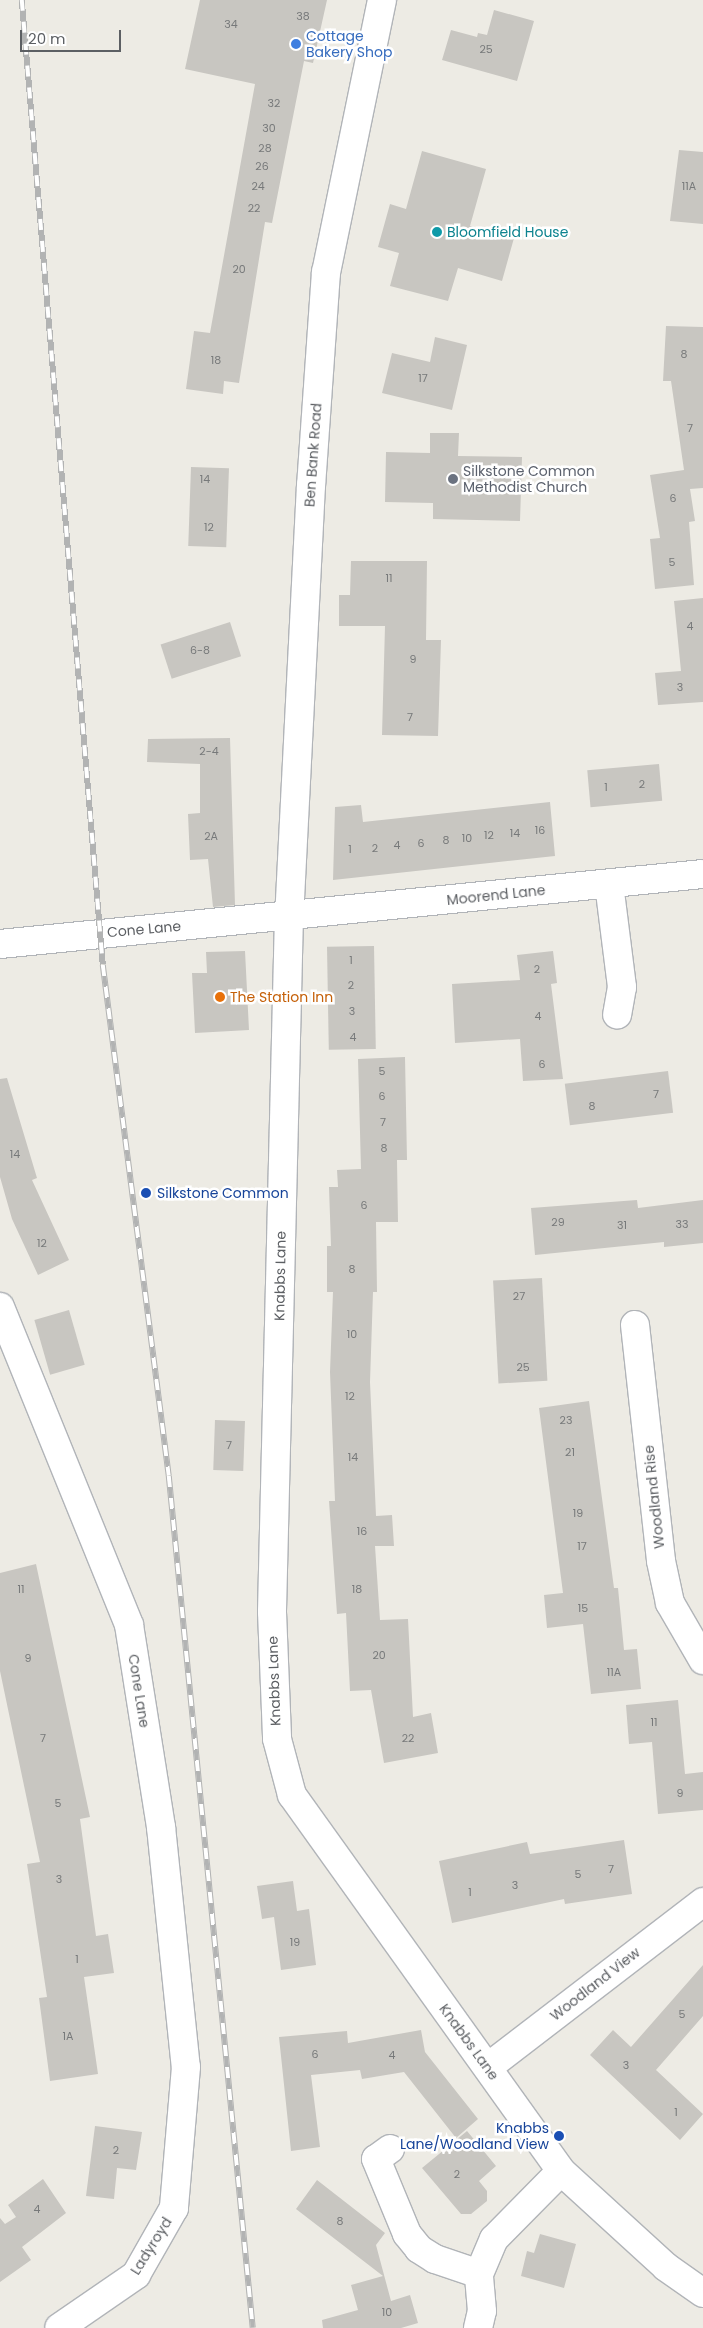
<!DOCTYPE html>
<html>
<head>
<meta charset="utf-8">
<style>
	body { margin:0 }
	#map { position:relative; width:703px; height:2328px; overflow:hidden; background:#edebe4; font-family:Poppins,sans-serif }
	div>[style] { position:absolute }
	.building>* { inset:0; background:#c8c6c1; transform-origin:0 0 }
	.roads { filter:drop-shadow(1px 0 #b1b4b8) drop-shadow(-1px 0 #b1b4b8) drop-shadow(0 1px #b1b4b8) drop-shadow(0 -1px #b1b4b8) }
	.minor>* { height:28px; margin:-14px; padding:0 14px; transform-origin:14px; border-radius:14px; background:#fff }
	.tertiary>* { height:28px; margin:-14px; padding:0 14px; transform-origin:14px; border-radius:14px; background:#fff }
	.secondary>* { height:28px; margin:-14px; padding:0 14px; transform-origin:14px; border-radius:14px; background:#fff }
	.rail>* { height:5.5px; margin-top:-2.75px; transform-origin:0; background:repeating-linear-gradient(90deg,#fff 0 11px,#b2b3b3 0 22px); box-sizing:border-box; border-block:1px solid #b2b3b3 }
	.dots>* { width:14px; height:14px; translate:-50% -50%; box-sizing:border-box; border:2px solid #fff; border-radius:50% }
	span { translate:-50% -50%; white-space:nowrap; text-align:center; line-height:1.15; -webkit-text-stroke:5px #fff; paint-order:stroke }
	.number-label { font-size:11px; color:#77797a }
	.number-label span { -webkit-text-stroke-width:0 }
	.shop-label { font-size:14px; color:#366cbe }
	.left { translate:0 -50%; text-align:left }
	.culture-label { font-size:14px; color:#0d838f }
	.street-label { font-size:14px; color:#5c5f63 }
	.worship-label { font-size:14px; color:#5b616d }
	.food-label { font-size:14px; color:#c56008 }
	.transit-label { font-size:14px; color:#164399 }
	.right { translate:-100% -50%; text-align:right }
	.scale { position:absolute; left:20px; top:30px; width:101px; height:22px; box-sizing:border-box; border:2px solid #5c5f63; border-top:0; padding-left:6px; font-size:15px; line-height:18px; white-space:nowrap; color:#5c5f63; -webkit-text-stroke:4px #fff; paint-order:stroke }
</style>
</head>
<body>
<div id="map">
	<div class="building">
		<div style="clip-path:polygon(200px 0,327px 0,313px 63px,304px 61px,272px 223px,265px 222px,239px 383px,224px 381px,223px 394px,186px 389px,194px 331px,210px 333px,255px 84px,185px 69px)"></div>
		<div style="clip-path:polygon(494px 10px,534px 21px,517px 81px,442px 60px,451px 30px,477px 37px,478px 33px,487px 35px)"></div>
		<div style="clip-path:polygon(679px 150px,703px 152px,703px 224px,670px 221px)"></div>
		<div style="clip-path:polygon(422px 151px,486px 169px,470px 226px,514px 238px,502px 281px,458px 268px,448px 301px,390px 286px,399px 253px,378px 247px,390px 204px,406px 209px)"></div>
		<div style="clip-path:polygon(666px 326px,703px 327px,703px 488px,690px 489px,695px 521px,689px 522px,694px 585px,655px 589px,650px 539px,660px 538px,650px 475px,684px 470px,671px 381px,663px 381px)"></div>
		<div style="clip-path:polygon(435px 337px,467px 345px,452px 410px,382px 393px,392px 353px,430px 362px)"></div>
		<div style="clip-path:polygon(430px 433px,459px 433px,458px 456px,522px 457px,520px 521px,433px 519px,433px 503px,385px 502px,386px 452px,430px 453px)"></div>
		<div style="left:191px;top:467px;width:38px;height:79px;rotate:2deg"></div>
		<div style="clip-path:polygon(351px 561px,427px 561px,426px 640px,441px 640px,438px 736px,382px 735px,385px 626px,339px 626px,339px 595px,350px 595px)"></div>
		<div style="clip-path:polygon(703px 598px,703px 702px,658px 705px,655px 673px,681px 671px,674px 601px)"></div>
		<div style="left:230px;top:622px;width:36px;height:73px;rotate:72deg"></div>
		<div style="clip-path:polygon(230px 738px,235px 905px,213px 907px,208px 859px,190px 860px,188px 814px,200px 813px,200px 764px,147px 762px,148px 739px)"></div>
		<div style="left:659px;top:764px;width:37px;height:72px;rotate:85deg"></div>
		<div style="clip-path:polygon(550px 802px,555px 856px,333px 880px,335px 807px,361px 805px,363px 822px)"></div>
		<div style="left:374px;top:946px;width:103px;height:47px;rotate:89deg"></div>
		<div style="clip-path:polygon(245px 951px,249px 1030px,195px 1033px,192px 973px,207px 973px,206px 952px)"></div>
		<div style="clip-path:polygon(553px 951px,557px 983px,551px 984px,563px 1079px,523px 1081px,520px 1039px,455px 1043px,452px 984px,520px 980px,517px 955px)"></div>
		<div style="clip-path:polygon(405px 1057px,407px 1160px,397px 1160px,398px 1222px,376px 1222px,377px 1292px,373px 1292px,370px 1382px,376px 1516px,392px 1515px,394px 1546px,375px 1546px,380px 1620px,408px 1619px,413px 1717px,431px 1713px,438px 1753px,384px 1763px,371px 1690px,350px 1691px,346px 1613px,337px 1614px,329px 1501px,335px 1501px,330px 1372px,333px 1292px,327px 1292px,327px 1246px,331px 1246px,329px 1187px,338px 1187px,337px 1170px,361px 1169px,358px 1059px)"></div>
		<div style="left:668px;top:1071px;width:42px;height:104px;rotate:83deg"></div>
		<div style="clip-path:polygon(7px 1078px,37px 1178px,32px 1180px,69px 1260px,38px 1275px,12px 1219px,0 1177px,0 1079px)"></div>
		<div style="clip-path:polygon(637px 1200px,638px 1208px,703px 1200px,703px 1243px,664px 1247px,664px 1242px,535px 1255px,531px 1208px)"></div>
		<div style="left:542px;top:1278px;width:103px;height:49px;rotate:87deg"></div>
		<div style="left:69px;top:1310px;width:57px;height:36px;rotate:74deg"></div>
		<div style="clip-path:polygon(589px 1401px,614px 1588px,618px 1588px,624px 1650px,637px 1649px,641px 1689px,591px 1694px,583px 1624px,547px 1628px,544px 1595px,563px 1593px,539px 1408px)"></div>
		<div style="left:215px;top:1420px;width:30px;height:50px;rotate:2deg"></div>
		<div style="clip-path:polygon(36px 1564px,90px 1817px,80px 1819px,96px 1936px,108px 1934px,114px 1973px,84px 1977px,98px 2074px,50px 2081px,39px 1998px,47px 1997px,27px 1864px,40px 1862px,0 1671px,0 1573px)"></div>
		<div style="clip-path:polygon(678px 1700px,685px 1774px,703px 1772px,703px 1810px,658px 1814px,652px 1742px,629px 1744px,626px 1705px)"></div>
		<div style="clip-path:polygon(624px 1840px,632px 1894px,565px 1904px,564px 1899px,452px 1923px,439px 1861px,527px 1842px,530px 1854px)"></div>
		<div style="clip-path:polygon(293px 1881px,297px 1911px,309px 1909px,316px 1965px,281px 1970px,274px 1917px,262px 1919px,257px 1886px)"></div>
		<div style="clip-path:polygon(703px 1965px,703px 2016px,656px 2070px,703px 2114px,680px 2140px,590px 2055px,613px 2030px,631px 2047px)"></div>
		<div style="clip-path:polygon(421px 2030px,425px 2052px,478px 2119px,456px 2138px,404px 2072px,362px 2079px,360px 2070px,311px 2075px,320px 2147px,291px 2151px,279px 2037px,347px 2031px,348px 2043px)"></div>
		<div style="clip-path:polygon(95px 2126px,142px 2132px,136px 2170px,117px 2168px,114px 2199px,86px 2196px)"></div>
		<div style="clip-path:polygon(467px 2131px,496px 2166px,479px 2181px,487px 2191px,487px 2201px,471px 2214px,461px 2214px,422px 2168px)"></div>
		<div style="clip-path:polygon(43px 2179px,66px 2213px,22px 2247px,31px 2260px,0 2282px,0 2218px,5px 2224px,16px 2217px,8px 2205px)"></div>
		<div style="clip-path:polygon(317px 2180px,385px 2233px,376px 2245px,391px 2301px,410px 2295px,418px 2323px,401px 2328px,323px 2328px,322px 2320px,358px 2310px,351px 2285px,383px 2276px,296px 2209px)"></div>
		<div style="clip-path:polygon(540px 2234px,576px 2244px,564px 2288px,521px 2276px,527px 2251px,534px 2253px)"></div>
	</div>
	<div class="roads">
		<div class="minor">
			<div style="left:609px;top:884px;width:104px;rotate:82.8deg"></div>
			<div style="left:622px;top:987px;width:28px;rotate:100deg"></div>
			<div style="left:0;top:1307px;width:343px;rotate:67.9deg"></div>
			<div style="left:129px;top:1625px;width:205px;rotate:81deg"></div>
			<div style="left:161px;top:1827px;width:241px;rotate:84.1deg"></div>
			<div style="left:186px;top:2067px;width:142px;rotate:94.9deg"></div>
			<div style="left:174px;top:2208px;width:77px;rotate:119.6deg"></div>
			<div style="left:136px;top:2275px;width:93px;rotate:145.5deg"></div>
			<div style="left:635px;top:1325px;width:237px;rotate:83.7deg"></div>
			<div style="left:661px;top:1561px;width:43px;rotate:77.9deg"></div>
			<div style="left:670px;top:1603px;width:66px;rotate:59.9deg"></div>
			<div style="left:488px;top:2067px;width:271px;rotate:-37.5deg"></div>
			<div style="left:390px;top:2149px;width:17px;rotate:144deg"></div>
			<div style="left:376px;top:2159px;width:81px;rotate:67.5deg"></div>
			<div style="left:407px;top:2234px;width:19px;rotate:51deg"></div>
			<div style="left:419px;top:2249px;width:19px;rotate:32deg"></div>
			<div style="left:435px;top:2259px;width:46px;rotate:18.8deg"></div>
			<div style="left:478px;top:2328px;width:17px;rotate:-77deg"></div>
			<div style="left:482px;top:2311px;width:37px;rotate:-95deg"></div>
			<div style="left:479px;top:2274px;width:38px;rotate:-67deg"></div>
			<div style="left:494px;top:2239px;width:95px;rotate:-45.4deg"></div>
		</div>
		<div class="tertiary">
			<div style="left:0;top:944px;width:706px;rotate:-5.69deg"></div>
		</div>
		<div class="secondary">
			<div style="left:382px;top:0;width:278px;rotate:101.6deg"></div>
			<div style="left:326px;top:272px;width:214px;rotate:94deg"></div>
			<div style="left:311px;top:485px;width:431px;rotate:92.9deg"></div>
			<div style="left:289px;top:915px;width:697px;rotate:91.4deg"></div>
			<div style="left:272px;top:1612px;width:127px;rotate:87.7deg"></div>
			<div style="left:277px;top:1739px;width:58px;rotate:75deg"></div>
			<div style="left:292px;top:1795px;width:462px;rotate:54.4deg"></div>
			<div style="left:561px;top:2171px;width:142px;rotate:42.4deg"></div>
			<div style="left:666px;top:2267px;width:45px;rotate:35.1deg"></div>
		</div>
	</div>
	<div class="rail">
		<div style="left:22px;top:0;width:968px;rotate:85.2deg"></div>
		<div style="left:103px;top:965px;width:515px;rotate:82.64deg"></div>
		<div style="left:169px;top:1476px;width:856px;rotate:84.37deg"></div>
	</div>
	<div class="dots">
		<div style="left:296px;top:44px;background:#3f7fe0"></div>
		<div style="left:437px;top:232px;background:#0f9aa8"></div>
		<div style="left:453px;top:479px;background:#6b7280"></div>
		<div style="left:220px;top:997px;background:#e8710a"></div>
		<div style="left:146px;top:1193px;background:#1a4fb4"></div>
		<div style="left:559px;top:2136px;background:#1a4fb4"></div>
	</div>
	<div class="number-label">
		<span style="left:303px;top:16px">38</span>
		<span style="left:231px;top:24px">34</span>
		<span style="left:486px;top:49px">25</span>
		<span style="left:274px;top:103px">32</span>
		<span style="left:269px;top:128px">30</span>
		<span style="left:265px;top:148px">28</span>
		<span style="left:262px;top:166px">26</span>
		<span style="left:258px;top:186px">24</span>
		<span style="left:689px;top:186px">11A</span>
		<span style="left:254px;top:208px">22</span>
		<span style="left:239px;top:269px">20</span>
		<span style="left:684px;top:354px">8</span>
		<span style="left:216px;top:360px">18</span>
		<span style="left:423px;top:378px">17</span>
		<span style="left:690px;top:428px">7</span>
		<span style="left:205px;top:479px">14</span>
		<span style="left:673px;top:498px">6</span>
		<span style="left:209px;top:527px">12</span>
		<span style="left:672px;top:562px">5</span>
		<span style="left:389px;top:578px">11</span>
		<span style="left:690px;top:626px">4</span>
		<span style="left:200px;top:650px">6-8</span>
		<span style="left:413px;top:659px">9</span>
		<span style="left:680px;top:687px">3</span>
		<span style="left:410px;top:717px">7</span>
		<span style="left:209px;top:751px">2-4</span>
		<span style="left:642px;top:784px">2</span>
		<span style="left:606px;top:787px">1</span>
		<span style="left:540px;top:830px">16</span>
		<span style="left:515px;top:833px">14</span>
		<span style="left:489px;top:835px">12</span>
		<span style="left:211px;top:836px">2A</span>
		<span style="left:467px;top:838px">10</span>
		<span style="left:446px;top:840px">8</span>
		<span style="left:421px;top:843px">6</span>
		<span style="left:397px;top:845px">4</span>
		<span style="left:375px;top:848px">2</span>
		<span style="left:350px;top:849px">1</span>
		<span style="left:351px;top:960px">1</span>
		<span style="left:537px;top:969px">2</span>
		<span style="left:351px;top:985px">2</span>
		<span style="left:352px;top:1011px">3</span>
		<span style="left:538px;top:1016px">4</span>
		<span style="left:353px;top:1037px">4</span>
		<span style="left:542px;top:1064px">6</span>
		<span style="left:382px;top:1071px">5</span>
		<span style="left:656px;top:1094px">7</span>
		<span style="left:382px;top:1096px">6</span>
		<span style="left:592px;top:1106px">8</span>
		<span style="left:383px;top:1122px">7</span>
		<span style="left:384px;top:1148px">8</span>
		<span style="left:15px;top:1154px">14</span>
		<span style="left:364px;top:1205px">6</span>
		<span style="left:558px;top:1222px">29</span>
		<span style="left:682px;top:1224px">33</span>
		<span style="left:622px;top:1225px">31</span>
		<span style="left:42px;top:1243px">12</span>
		<span style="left:352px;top:1269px">8</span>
		<span style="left:519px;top:1296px">27</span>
		<span style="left:352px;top:1334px">10</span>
		<span style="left:523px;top:1367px">25</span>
		<span style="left:350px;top:1396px">12</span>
		<span style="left:566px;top:1420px">23</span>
		<span style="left:229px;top:1445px">7</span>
		<span style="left:570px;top:1452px">21</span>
		<span style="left:353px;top:1457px">14</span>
		<span style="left:578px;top:1513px">19</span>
		<span style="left:362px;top:1531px">16</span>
		<span style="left:582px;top:1546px">17</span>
		<span style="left:21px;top:1589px">11</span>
		<span style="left:357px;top:1589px">18</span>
		<span style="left:583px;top:1608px">15</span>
		<span style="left:379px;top:1655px">20</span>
		<span style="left:28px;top:1658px">9</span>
		<span style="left:614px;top:1672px">11A</span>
		<span style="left:654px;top:1722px">11</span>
		<span style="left:43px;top:1738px">7</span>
		<span style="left:408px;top:1738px">22</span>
		<span style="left:680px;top:1793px">9</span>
		<span style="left:58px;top:1803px">5</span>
		<span style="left:611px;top:1869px">7</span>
		<span style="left:578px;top:1874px">5</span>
		<span style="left:59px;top:1879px">3</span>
		<span style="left:515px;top:1885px">3</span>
		<span style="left:470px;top:1892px">1</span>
		<span style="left:295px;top:1942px">19</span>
		<span style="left:77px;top:1959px">1</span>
		<span style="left:682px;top:2014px">5</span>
		<span style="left:68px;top:2036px">1A</span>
		<span style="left:315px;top:2054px">6</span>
		<span style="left:392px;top:2055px">4</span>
		<span style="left:626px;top:2065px">3</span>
		<span style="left:676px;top:2112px">1</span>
		<span style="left:116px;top:2150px">2</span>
		<span style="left:457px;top:2174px">2</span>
		<span style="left:37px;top:2209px">4</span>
		<span style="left:340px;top:2221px">8</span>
		<span style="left:387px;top:2312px">10</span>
	</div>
	<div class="shop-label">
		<span class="left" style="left:306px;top:44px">Cottage<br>Bakery Shop</span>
	</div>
	<div class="culture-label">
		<span class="left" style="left:447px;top:232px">Bloomfield House</span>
	</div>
	<div class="street-label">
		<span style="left:313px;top:455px;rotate:-86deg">Ben Bank Road</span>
		<span style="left:496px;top:895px;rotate:-6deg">Moorend Lane</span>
		<span style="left:144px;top:929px;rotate:-5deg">Cone Lane</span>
		<span style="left:280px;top:1276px;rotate:-89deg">Knabbs Lane</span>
		<span style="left:654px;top:1497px;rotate:-96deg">Woodland Rise</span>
		<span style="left:274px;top:1681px;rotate:-92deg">Knabbs Lane</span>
		<span style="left:139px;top:1691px;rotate:81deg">Cone Lane</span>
		<span style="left:595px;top:1984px;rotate:-38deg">Woodland View</span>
		<span style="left:469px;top:2042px;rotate:54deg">Knabbs Lane</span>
		<span style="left:151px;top:2246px;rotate:-58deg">Ladyroyd</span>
	</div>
	<div class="worship-label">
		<span class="left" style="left:463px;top:479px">Silkstone Common<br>Methodist Church</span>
	</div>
	<div class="food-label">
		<span class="left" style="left:230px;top:997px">The Station Inn</span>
	</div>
	<div class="transit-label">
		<span class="left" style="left:157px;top:1193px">Silkstone Common</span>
		<span class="right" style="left:549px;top:2136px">Knabbs<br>Lane/Woodland View</span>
	</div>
	<div class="scale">20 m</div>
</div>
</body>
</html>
